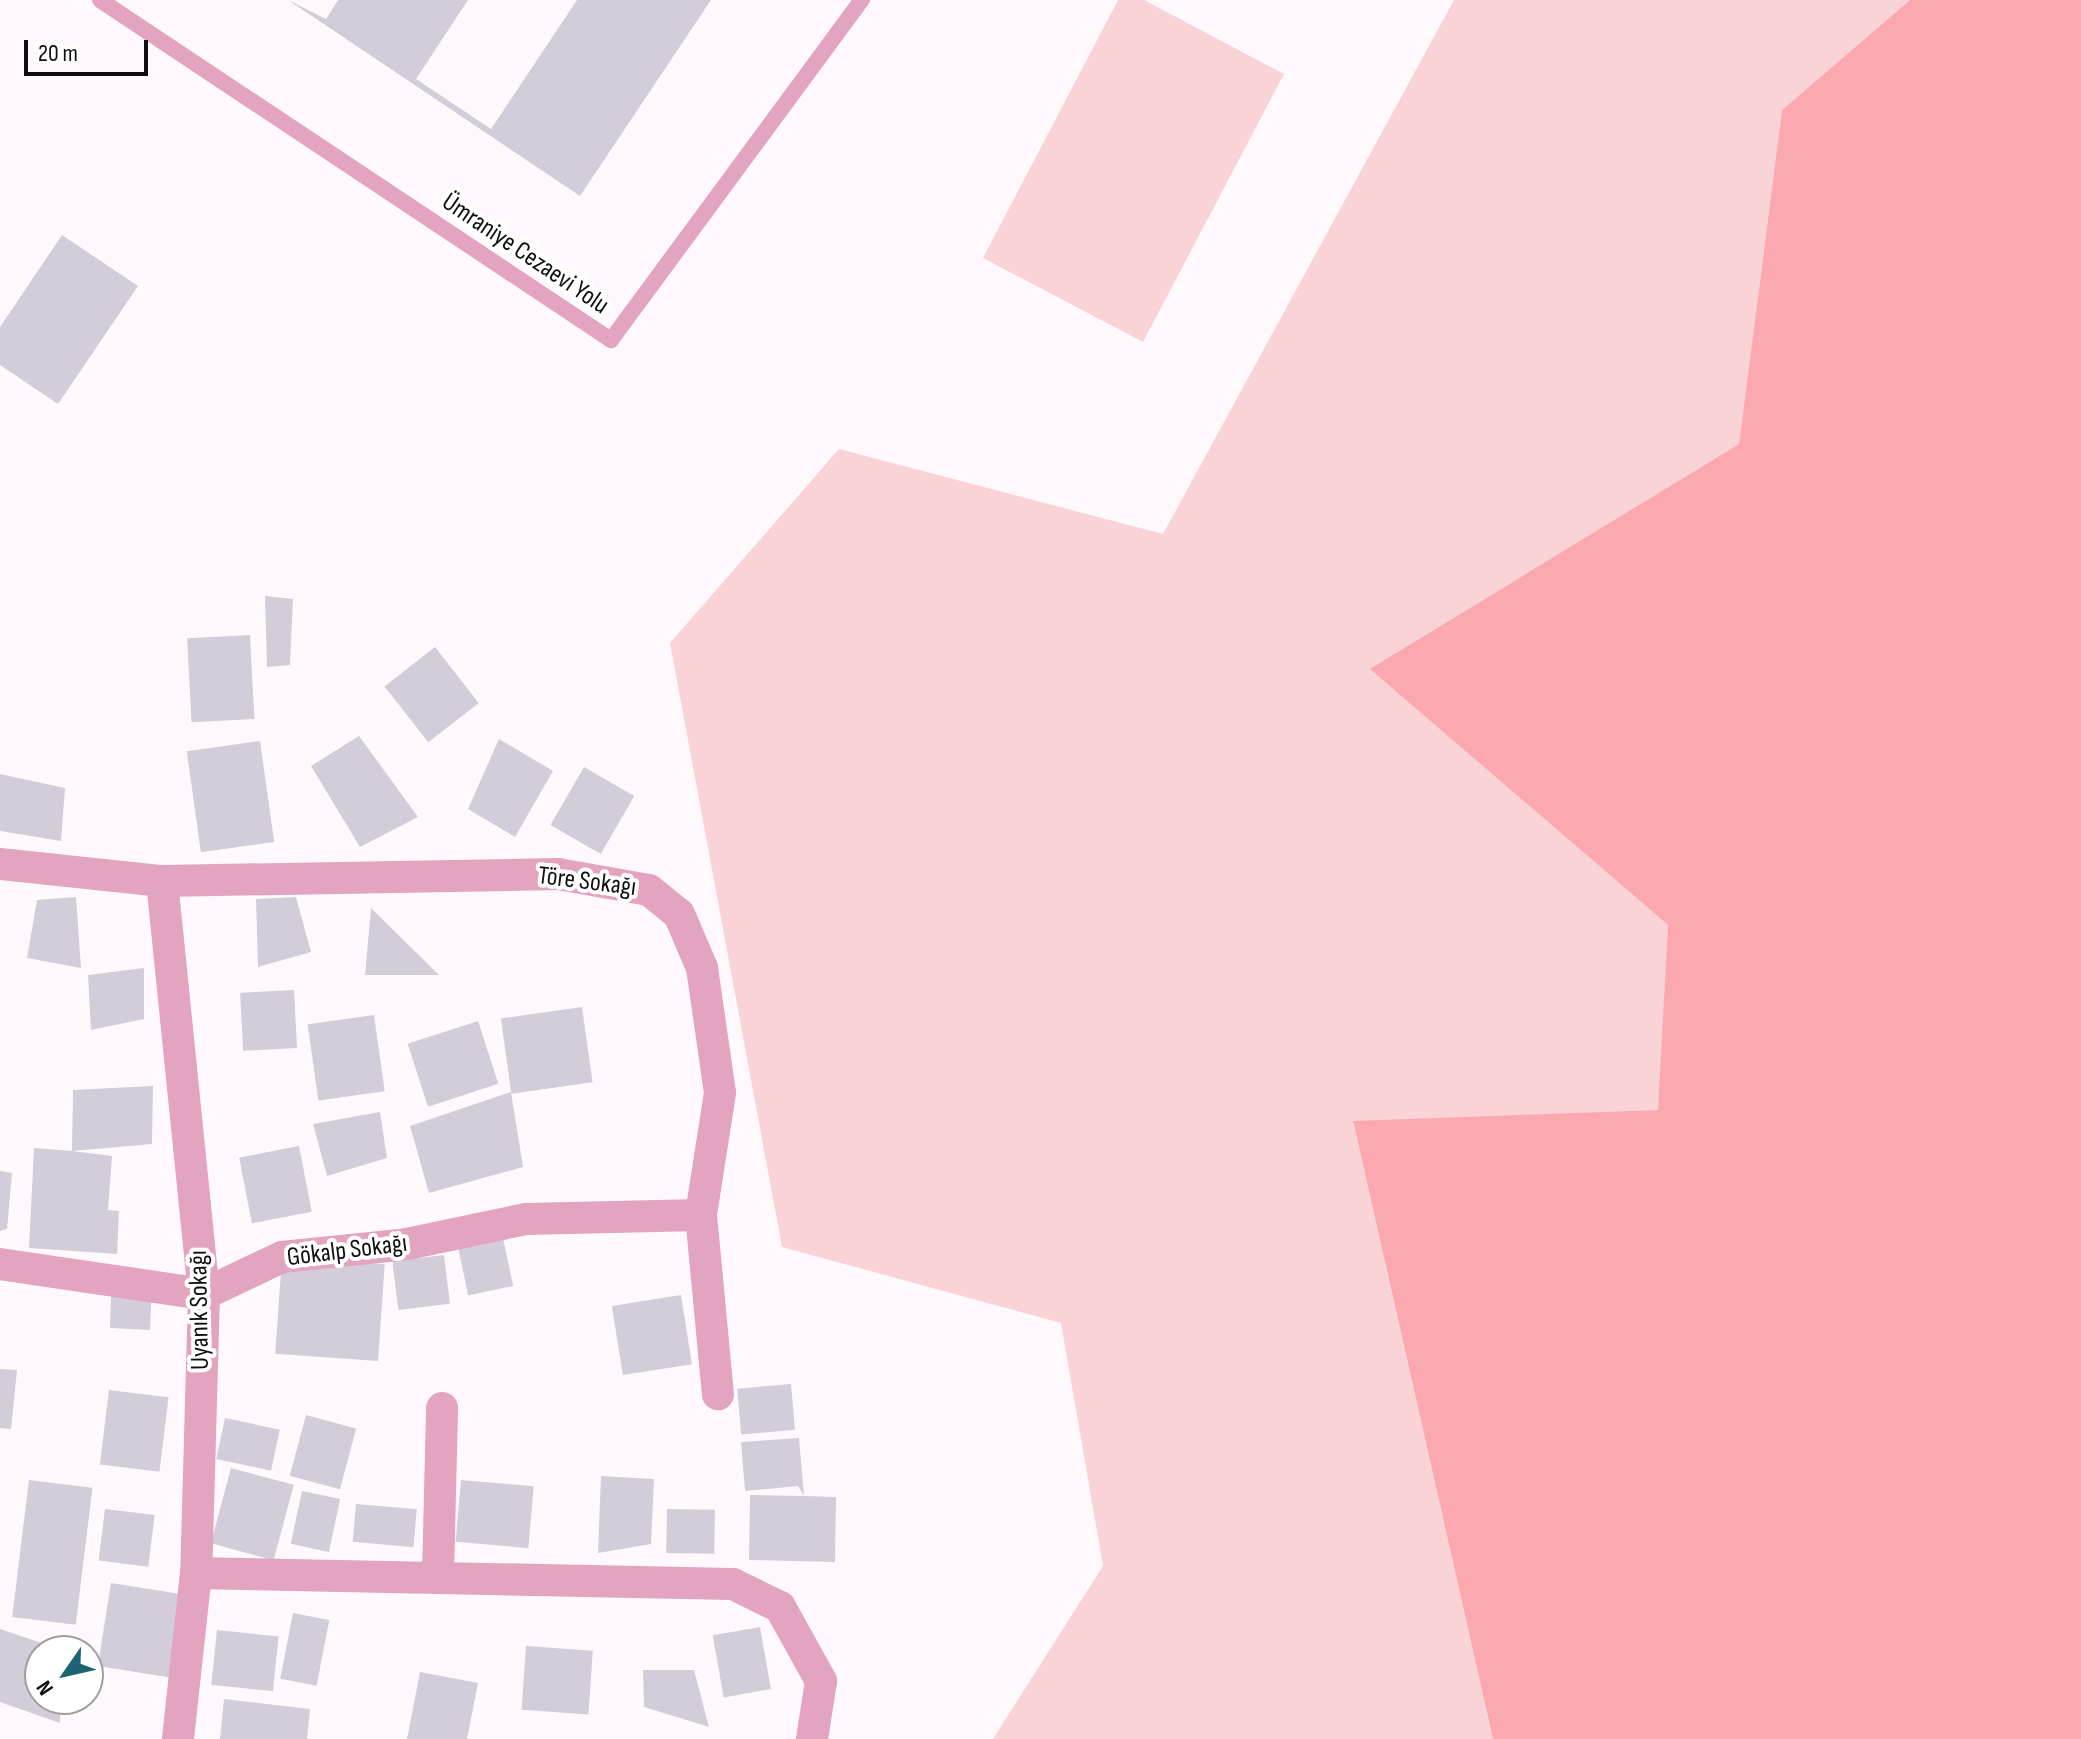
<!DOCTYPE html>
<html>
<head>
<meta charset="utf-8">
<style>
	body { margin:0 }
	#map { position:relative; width:2081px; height:1739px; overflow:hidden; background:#fff9fe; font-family:"Sofia Sans Condensed",sans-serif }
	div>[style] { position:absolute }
	.green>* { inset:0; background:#f9d3d5 }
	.forest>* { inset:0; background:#fca8af }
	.building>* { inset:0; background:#d2cdd8; transform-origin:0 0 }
	.lane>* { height:16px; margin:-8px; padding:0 8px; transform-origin:8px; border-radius:8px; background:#e3a4c0 }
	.street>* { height:32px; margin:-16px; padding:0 16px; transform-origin:16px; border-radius:16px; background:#e3a4c0 }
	span { translate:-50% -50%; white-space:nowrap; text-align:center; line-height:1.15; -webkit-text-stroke:8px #fff; paint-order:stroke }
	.street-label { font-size:26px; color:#110e11 }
	.north { position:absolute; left:24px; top:1635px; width:80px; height:80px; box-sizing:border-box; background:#fff; border:2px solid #a09fa0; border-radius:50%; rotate:236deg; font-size:22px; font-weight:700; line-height:32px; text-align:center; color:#110e11 }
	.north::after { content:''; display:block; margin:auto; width:28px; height:36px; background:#1c6373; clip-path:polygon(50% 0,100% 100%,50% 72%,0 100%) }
	.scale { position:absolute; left:24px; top:40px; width:124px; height:36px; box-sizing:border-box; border:4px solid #110e11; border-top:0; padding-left:10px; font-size:24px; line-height:28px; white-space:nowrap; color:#110e11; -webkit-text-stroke:6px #fff; paint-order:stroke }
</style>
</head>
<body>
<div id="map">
	<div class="green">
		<div style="clip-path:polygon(1118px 0,1144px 0,1284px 74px,1143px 342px,983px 258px)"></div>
		<div style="clip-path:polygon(1454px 0,1910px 0,1782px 110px,1739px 444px,1371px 669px,1668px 925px,1659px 1110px,1353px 1122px,1493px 1739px,993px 1739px,1103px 1566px,1061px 1323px,782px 1247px,670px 643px,839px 449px,1163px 534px)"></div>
	</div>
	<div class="forest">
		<div style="clip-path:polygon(1910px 0,2081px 0,2081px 1739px,1493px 1739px,1353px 1121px,1658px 1110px,1668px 925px,1370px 669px,1739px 444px,1782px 110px)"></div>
	</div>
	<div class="building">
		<div style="clip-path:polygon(288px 0,326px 19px,338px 0,468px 0,416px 79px,491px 129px,577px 0,711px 0,580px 196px)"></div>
		<div style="clip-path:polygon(62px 235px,138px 286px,58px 404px,0 365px,0 327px)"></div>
		<div style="clip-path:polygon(265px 596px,293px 599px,290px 665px,267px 667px)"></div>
		<div style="left:250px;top:635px;width:84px;height:63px;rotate:87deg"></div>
		<div style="left:435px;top:647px;width:71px;height:64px;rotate:52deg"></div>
		<div style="clip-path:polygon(359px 736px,418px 817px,360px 847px,311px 766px)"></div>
		<div style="clip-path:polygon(499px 739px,553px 771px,515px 837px,468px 809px)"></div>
		<div style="left:260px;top:741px;width:102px;height:74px;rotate:82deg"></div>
		<div style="left:584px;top:767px;width:58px;height:67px;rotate:30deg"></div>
		<div style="clip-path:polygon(0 774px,65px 788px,61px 841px,0 831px)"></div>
		<div style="clip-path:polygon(76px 897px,81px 968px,27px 958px,37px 900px)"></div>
		<div style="clip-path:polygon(296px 897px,311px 952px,258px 967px,256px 899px)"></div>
		<div style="clip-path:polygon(371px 908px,439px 975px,365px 975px)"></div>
		<div style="clip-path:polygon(144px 968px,144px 1019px,91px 1030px,88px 975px)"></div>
		<div style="left:294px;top:990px;width:58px;height:54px;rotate:87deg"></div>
		<div style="left:582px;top:1007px;width:76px;height:82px;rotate:82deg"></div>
		<div style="left:374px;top:1015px;width:77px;height:67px;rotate:82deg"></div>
		<div style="left:478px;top:1021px;width:66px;height:74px;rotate:72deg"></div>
		<div style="clip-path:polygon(153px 1086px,152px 1144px,72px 1151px,112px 1156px,108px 1210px,119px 1211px,117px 1254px,29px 1248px,34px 1148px,72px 1151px,73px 1090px)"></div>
		<div style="clip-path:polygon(511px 1092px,523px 1167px,429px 1193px,410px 1126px)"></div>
		<div style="clip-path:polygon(380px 1112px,387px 1158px,327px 1176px,313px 1124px)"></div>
		<div style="left:299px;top:1146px;width:67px;height:61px;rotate:79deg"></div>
		<div style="clip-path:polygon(0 1171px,12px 1173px,7px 1229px,0 1231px)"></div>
		<div style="left:503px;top:1238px;width:49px;height:46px;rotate:78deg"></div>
		<div style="left:444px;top:1255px;width:49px;height:52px;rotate:83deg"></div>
		<div style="left:282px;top:1257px;width:103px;height:97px;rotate:4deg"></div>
		<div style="clip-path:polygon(152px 1286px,150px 1330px,110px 1328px,111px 1297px)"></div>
		<div style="left:681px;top:1295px;width:70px;height:70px;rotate:81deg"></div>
		<div style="clip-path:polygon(0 1369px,17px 1370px,11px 1429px,0 1428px)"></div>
		<div style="left:791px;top:1384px;width:46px;height:54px;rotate:85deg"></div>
		<div style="left:109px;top:1390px;width:60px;height:75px;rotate:7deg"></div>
		<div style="left:306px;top:1415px;width:52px;height:63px;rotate:15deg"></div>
		<div style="left:225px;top:1418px;width:56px;height:42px;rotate:12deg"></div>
		<div style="clip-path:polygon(799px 1438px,804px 1496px,836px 1497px,835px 1562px,749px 1560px,750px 1495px,804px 1496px,798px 1486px,745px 1491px,741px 1442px)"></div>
		<div style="left:231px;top:1468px;width:65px;height:78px;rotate:15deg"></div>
		<div style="clip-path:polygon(601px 1476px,654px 1479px,651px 1544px,598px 1553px)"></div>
		<div style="left:29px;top:1480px;width:64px;height:138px;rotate:7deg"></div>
		<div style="left:461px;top:1480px;width:73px;height:62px;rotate:5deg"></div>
		<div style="left:302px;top:1491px;width:39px;height:54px;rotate:12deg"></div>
		<div style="left:356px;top:1504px;width:61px;height:38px;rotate:5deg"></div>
		<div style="left:105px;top:1509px;width:50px;height:52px;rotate:7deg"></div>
		<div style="left:667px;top:1509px;width:48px;height:44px;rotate:1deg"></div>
		<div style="left:111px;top:1583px;width:75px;height:84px;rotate:9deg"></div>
		<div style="left:293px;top:1613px;width:37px;height:67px;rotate:11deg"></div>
		<div style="left:760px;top:1627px;width:63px;height:48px;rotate:80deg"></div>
		<div style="clip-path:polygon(0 1629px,63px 1650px,40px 1651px,40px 1699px,61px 1699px,60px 1723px,0 1702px)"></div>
		<div style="left:217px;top:1630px;width:62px;height:55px;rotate:6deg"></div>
		<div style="left:526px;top:1646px;width:67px;height:64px;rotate:4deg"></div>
		<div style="clip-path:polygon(643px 1670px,694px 1670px,709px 1727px,644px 1707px)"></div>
		<div style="clip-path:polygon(420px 1672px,478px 1683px,467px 1739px,407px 1739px)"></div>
		<div style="clip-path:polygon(224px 1699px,310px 1709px,307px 1739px,220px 1739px)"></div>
	</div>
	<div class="lane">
		<div style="left:100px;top:0;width:614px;rotate:33.64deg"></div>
		<div style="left:611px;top:340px;width:423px;rotate:-53.6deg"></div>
	</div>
	<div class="street">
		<div style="left:0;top:864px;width:163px;rotate:6deg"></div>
		<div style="left:162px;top:881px;width:396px;rotate:-1deg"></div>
		<div style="left:558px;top:874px;width:92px;rotate:10deg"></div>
		<div style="left:649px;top:890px;width:38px;rotate:39deg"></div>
		<div style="left:679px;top:914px;width:59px;rotate:66.9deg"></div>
		<div style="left:702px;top:968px;width:126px;rotate:81.8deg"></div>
		<div style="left:720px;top:1093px;width:123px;rotate:98.9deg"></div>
		<div style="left:701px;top:1215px;width:180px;rotate:84.6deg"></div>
		<div style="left:162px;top:881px;width:415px;rotate:84.2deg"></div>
		<div style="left:204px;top:1294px;width:279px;rotate:91.6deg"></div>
		<div style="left:196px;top:1573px;width:167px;rotate:96.2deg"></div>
		<div style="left:0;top:1264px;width:206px;rotate:8.4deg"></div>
		<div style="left:204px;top:1294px;width:86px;rotate:-25.4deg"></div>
		<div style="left:282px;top:1257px;width:126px;rotate:-5.9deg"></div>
		<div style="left:407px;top:1244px;width:122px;rotate:-11.9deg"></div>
		<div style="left:526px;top:1219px;width:175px;rotate:-1.3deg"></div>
		<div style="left:196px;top:1573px;width:537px;rotate:1.17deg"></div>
		<div style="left:733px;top:1584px;width:52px;rotate:26.1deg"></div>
		<div style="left:780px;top:1607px;width:85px;rotate:61deg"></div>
		<div style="left:821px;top:1681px;width:59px;rotate:98.8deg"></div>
		<div style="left:438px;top:1575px;width:167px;rotate:-88.6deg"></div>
	</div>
	<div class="street-label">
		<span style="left:525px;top:254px;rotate:34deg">Ümraniye Cezaevi Yolu</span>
		<span style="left:587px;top:882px;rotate:7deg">Töre Sokağı</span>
		<span style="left:347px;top:1251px;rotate:-7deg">Gökalp Sokağı</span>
		<span style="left:200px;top:1310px;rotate:-91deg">Uyanık Sokağı</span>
	</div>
	<div class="north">N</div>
	<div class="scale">20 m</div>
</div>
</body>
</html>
